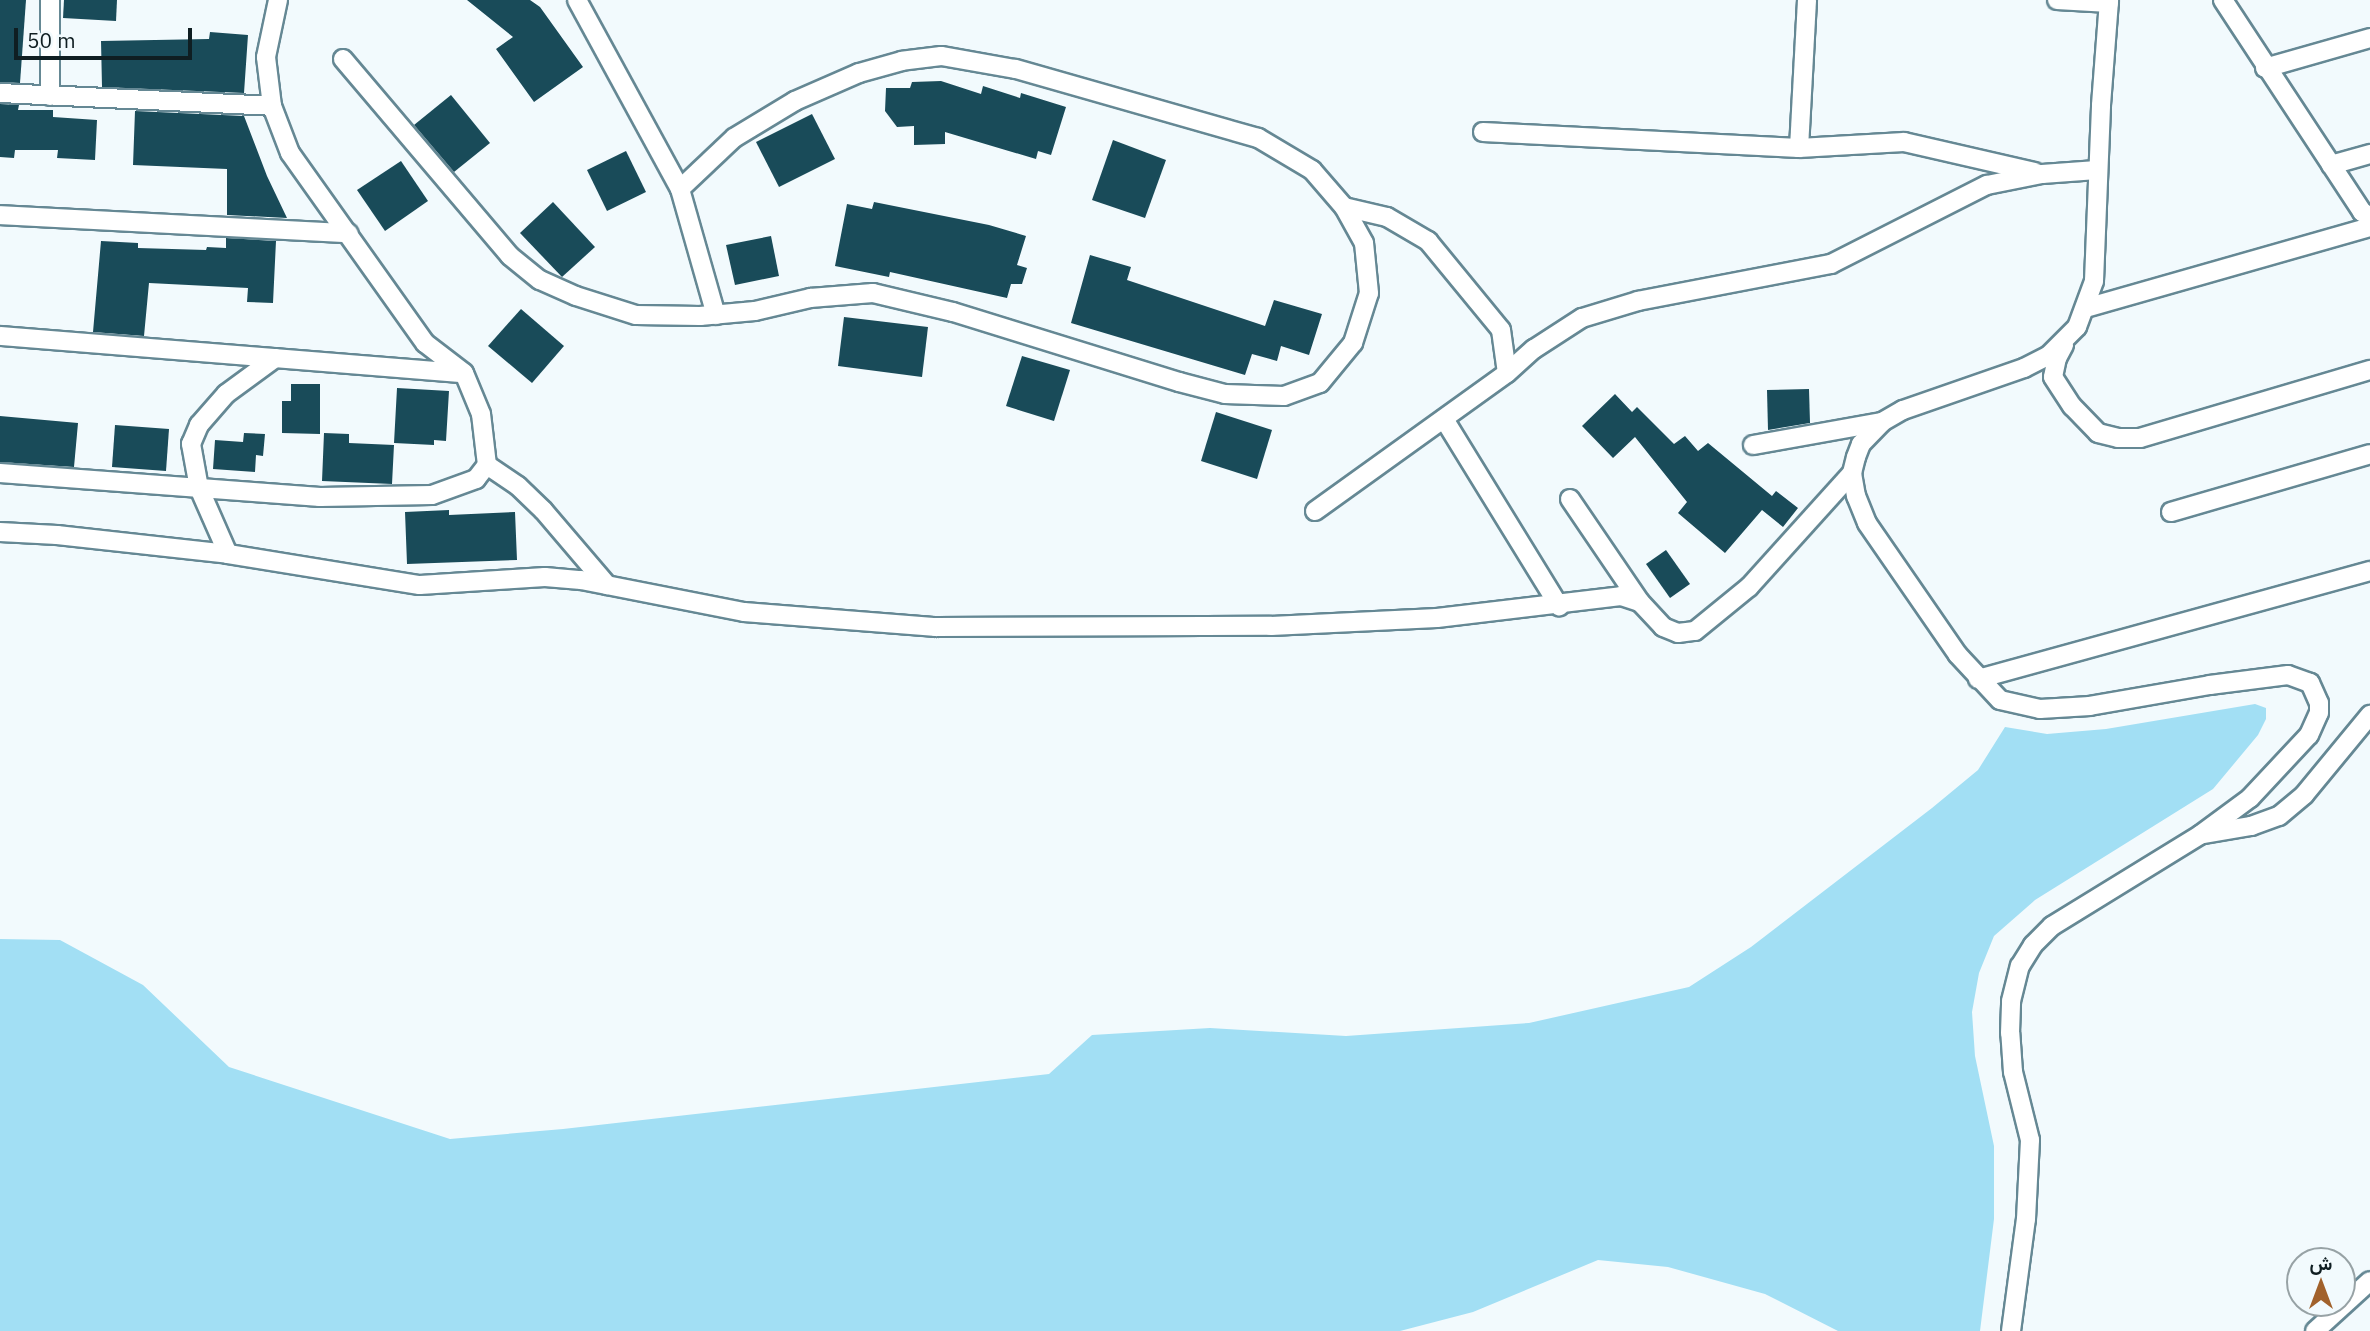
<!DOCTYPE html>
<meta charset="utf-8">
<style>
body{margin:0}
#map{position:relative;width:2370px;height:1331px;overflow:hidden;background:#f2fafd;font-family:"IBM Plex Sans",Vazirmatn,sans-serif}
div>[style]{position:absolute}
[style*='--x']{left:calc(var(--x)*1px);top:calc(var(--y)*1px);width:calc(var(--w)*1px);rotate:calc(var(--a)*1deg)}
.green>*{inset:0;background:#a2dff4}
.building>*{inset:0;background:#194b59}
.roads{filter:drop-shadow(2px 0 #658894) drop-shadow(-2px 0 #658894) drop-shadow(0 2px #658894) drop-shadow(0 -2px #658894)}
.street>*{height:18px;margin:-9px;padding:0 9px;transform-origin:9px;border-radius:9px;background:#fff}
span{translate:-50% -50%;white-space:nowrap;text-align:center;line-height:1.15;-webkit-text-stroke:7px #f2fafd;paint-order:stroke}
.north{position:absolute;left:2286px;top:1247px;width:70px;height:70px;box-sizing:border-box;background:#f2fafd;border:2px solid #97a2a5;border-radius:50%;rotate:0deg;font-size:19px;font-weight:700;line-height:28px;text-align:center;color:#0f1e22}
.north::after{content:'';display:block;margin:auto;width:24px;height:32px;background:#a1612b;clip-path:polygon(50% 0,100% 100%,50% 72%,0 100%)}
.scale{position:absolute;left:14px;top:28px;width:178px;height:32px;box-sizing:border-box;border:4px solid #0f1e22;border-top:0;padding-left:9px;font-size:21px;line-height:24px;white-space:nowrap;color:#0f1e22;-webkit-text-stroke:5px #f2fafd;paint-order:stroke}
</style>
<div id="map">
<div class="green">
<i style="clip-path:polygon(2255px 704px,2266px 708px,2266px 719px,2258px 735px,2213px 789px,2035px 900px,1994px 936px,1979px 973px,1972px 1012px,1975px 1056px,1994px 1146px,1994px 1219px,1980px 1331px,1838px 1331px,1765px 1294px,1668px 1267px,1598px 1260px,1473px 1312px,1400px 1331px,0 1331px,0 939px,60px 940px,143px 985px,229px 1067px,450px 1139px,563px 1129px,1049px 1074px,1092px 1035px,1210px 1028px,1346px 1036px,1529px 1023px,1689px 987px,1751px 947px,1932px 808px,1978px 770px,2005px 727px,2047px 734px,2106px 729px)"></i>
</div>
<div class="building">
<i style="clip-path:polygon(0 0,26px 0,20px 83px,0 82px)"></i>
<i style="clip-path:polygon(64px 0,117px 0,116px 21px,63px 18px)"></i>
<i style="clip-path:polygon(467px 0,530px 0,540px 7px,583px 67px,534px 102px,496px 49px,513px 37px)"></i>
<i style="clip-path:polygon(210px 32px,248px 35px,244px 93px,102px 87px,101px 41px,209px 39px)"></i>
<i style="clip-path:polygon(941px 81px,981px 94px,983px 86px,1020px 98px,1021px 93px,1066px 107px,1051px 155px,1038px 151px,1036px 159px,945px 132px,945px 144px,914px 145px,914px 126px,897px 127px,885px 111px,886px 88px,910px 88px,912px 82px)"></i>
<i style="clip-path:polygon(451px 95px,490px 143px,454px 172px,414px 125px)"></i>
<i style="clip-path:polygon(0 104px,19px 105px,18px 110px,53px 110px,53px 117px,97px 120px,95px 160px,57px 158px,58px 150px,15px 150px,14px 158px,0 157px)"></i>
<i style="clip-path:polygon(135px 111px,244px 116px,267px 176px,287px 218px,227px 215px,227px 169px,133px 165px)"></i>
<i style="clip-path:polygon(812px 114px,835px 159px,779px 187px,756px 142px)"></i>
<i style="clip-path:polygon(1113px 140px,1166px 160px,1145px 218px,1092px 200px)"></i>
<i style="clip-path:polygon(626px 151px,646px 192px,607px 211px,587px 170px)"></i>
<i style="clip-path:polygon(401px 161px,428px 201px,385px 231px,357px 190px)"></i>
<i style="clip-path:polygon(553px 202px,595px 247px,562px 277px,520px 233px)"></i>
<i style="clip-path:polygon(874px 202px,989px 225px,1026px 236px,1017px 265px,1027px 268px,1022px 284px,1011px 284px,1007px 298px,890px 272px,889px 277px,835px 266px,847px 204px,872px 209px)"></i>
<i style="clip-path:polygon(771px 236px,779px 276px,735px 285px,726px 245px)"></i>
<i style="clip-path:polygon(226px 238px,276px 241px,273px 303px,247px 302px,248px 288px,149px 283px,144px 336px,93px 332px,101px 241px,138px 243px,138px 248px,206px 250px,207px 247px,226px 248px)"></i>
<i style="clip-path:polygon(1090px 255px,1131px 267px,1127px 280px,1265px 326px,1274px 300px,1322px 314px,1309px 355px,1281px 346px,1277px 361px,1252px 354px,1245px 375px,1071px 323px)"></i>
<i style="clip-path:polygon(521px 309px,564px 346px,532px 383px,488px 346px)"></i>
<i style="clip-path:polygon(844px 317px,928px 327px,922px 377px,838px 366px)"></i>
<i style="clip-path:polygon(1022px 356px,1070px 370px,1054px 421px,1006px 406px)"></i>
<i style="clip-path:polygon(291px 384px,320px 384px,320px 434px,282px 433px,282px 401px,291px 401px)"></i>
<i style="clip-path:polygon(397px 388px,449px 391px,446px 441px,434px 440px,434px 445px,394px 443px)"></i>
<i style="clip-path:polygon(1809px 389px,1810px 423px,1768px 430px,1767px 390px)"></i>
<i style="clip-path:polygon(1615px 394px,1632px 412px,1637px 407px,1674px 444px,1685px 436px,1698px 451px,1708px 443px,1772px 496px,1776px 491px,1798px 508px,1783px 527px,1762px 510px,1725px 553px,1678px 513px,1687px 502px,1635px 437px,1613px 458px,1582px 426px)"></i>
<i style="clip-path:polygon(1216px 412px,1272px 430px,1257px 479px,1201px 461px)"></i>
<i style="clip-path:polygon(0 416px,78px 423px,74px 467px,0 462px)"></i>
<i style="clip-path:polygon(115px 425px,169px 429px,166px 471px,112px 467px)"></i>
<i style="clip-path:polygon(244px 433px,265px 434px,263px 456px,256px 455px,255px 472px,213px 469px,215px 440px,243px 442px)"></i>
<i style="clip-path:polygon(324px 433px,349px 434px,349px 443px,394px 445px,392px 484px,322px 481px)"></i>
<i style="clip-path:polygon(449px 510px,449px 515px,515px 512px,517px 560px,407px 564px,405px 512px)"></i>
<i style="clip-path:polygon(1666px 550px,1690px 584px,1670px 598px,1646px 564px)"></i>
</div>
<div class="roads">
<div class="street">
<i style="--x:50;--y:0;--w:96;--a:90"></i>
<i style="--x:577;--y:0;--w:215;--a:61.4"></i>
<i style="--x:680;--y:189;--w:131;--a:74.1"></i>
<i style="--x:2057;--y:0;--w:52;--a:3.3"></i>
<i style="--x:2223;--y:0;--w:254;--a:56.7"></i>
<i style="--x:2362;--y:212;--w:9;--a:27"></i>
<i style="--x:343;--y:59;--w:258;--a:49.7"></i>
<i style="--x:510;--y:256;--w:38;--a:39"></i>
<i style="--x:540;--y:280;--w:39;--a:24"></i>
<i style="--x:576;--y:296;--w:63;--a:17.6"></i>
<i style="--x:636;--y:315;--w:64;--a:0.9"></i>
<i style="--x:700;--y:316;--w:55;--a:-5.2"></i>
<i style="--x:755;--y:311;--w:57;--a:-13.3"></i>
<i style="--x:810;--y:298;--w:63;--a:-4.5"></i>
<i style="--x:873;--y:293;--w:82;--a:13.4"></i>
<i style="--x:953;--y:312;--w:237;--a:17.2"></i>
<i style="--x:1179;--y:382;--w:48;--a:14.6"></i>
<i style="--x:1225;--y:394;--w:59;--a:1.9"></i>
<i style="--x:1284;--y:396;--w:38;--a:-20"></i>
<i style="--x:1320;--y:383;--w:52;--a:-50.5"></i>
<i style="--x:1353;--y:343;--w:52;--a:-72.3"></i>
<i style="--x:1369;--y:293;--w:50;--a:-95.7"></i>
<i style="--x:1364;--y:243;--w:41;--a:-119.1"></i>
<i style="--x:1344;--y:207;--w:49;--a:-130.9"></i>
<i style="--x:1312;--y:170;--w:63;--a:-149.3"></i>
<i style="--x:1258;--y:138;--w:253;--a:-164.1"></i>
<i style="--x:1015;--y:69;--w:75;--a:-170"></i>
<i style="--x:941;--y:56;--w:39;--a:173"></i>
<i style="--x:902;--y:61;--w:45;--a:164.4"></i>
<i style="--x:859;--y:73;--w:70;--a:156.4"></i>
<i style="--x:795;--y:101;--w:71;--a:148.8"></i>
<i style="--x:734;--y:138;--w:74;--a:136.6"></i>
<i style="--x:2265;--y:68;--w:109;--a:-15.9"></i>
<i style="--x:0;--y:93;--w:272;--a:2.7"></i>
<i style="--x:1483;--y:132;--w:316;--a:2.9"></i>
<i style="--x:1799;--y:148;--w:105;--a:-3.3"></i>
<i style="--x:1904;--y:142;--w:134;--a:12.9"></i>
<i style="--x:1799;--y:148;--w:148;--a:-86.9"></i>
<i style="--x:2331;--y:165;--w:41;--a:-15.8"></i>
<i style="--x:1344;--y:207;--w:44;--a:13.1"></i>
<i style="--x:1387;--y:217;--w:48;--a:30.3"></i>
<i style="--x:1428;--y:241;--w:115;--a:50.6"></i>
<i style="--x:1501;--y:330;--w:43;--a:82.1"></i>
<i style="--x:0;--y:215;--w:349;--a:3"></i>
<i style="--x:2086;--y:308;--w:295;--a:-15.9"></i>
<i style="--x:0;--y:336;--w:465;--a:4.6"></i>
<i style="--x:2064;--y:345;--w:15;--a:118"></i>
<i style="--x:2057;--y:358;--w:19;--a:102"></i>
<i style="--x:2053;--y:377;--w:35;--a:57"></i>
<i style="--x:2072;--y:406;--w:37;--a:46"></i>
<i style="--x:2098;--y:433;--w:21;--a:14"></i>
<i style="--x:2118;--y:438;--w:22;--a:0"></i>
<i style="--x:2140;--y:438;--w:240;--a:-16.5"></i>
<i style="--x:1444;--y:419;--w:220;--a:58.4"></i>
<i style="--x:1753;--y:445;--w:131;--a:-10.1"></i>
<i style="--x:487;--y:465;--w:37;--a:34"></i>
<i style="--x:518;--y:486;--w:35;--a:44"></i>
<i style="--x:543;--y:510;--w:99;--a:49.5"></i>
<i style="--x:0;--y:473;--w:321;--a:4.3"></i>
<i style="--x:320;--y:497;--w:112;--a:-1"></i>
<i style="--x:432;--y:495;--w:47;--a:-20"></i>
<i style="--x:476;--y:479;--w:18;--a:-52"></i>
<i style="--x:487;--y:465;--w:51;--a:-96.7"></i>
<i style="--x:481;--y:414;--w:44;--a:-112.5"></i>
<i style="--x:464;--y:373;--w:49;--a:-142.4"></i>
<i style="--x:425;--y:343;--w:233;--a:-125.4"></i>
<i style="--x:290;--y:153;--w:50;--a:-111"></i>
<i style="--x:272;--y:106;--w:49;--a:-97"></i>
<i style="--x:266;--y:57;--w:58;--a:-78.1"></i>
<i style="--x:1570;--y:499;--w:125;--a:55.8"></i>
<i style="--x:1315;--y:511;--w:236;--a:-35.7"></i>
<i style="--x:1507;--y:373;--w:36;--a:-42"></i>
<i style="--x:1534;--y:349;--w:57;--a:-32.9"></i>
<i style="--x:1582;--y:318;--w:59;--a:-16.9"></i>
<i style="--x:1638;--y:301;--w:197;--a:-10.9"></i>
<i style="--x:1831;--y:264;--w:175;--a:-26.9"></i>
<i style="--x:1987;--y:185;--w:56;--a:-11.3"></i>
<i style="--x:2042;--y:174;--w:55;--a:-4.2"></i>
<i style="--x:2171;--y:512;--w:207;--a:-16.2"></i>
<i style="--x:0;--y:532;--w:57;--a:3"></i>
<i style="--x:57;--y:535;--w:172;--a:6.3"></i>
<i style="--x:228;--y:554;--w:194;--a:9.2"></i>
<i style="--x:420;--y:585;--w:125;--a:-3.7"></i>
<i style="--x:545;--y:577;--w:36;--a:5"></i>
<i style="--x:581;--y:580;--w:166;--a:11.1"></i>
<i style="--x:744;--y:612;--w:193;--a:4.5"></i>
<i style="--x:936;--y:627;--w:335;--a:-0.2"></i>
<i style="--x:1271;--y:626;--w:166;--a:-2.8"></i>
<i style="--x:1437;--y:618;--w:185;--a:-6.8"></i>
<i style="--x:1621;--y:596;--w:20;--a:18"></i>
<i style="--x:1640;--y:602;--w:34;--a:47"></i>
<i style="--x:1663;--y:627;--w:16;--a:22"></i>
<i style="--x:1678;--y:633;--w:17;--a:-7"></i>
<i style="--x:1695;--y:631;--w:70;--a:-39.2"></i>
<i style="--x:1749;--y:587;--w:154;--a:-47.9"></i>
<i style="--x:228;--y:554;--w:72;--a:-113.7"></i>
<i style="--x:199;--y:488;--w:45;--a:-100.3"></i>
<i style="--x:191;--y:444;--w:21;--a:-67"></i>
<i style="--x:199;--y:425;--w:41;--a:-48.9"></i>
<i style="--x:226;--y:394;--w:61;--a:-36.3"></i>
<i style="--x:1978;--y:679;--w:407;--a:-15.4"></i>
<i style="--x:2203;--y:834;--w:49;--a:-9.5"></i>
<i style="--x:2251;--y:826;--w:30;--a:-20"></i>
<i style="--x:2279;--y:816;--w:33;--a:-40"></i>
<i style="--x:2304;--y:795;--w:104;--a:-50.5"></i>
<i style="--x:2011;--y:1331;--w:113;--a:-82.4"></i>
<i style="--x:2026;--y:1219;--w:79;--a:-87.1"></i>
<i style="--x:2030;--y:1140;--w:70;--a:-104"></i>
<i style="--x:2013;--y:1072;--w:39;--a:-94"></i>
<i style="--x:2010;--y:1033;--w:32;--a:-88"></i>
<i style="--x:2011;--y:1001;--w:36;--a:-76"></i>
<i style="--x:2020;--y:966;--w:25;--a:-58"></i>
<i style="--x:2033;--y:945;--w:27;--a:-45"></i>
<i style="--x:2052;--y:926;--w:174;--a:-31.6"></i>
<i style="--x:2200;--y:835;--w:62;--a:-36.5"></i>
<i style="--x:2250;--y:798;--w:86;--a:-46.9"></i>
<i style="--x:2309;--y:735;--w:24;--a:-66"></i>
<i style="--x:2319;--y:713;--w:10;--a:-90"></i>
<i style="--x:2319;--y:703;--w:22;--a:-114"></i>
<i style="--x:2310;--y:683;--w:23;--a:-160"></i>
<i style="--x:2288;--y:675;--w:79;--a:172.7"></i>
<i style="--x:2210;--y:685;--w:122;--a:170.1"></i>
<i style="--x:2090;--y:706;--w:50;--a:176.6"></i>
<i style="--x:2040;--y:709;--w:41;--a:-167.3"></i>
<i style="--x:2000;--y:700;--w:62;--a:-133"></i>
<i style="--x:1958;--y:655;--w:160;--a:-124.6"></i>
<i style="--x:1867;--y:523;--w:29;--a:-112"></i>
<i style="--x:1856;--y:496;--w:23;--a:-100"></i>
<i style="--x:1852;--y:473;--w:16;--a:-76"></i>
<i style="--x:1856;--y:457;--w:14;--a:-69"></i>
<i style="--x:1861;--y:444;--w:30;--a:-46"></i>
<i style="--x:1882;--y:422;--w:24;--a:-30"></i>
<i style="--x:1903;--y:410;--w:128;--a:-19.1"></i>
<i style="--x:2024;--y:368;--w:27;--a:-27"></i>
<i style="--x:2048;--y:356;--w:41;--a:-45"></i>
<i style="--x:2077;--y:327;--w:49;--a:-69.7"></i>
<i style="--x:2094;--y:281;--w:176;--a:-87.7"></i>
<i style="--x:2101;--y:105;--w:105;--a:-85.6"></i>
<i style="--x:2315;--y:1331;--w:74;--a:-42.3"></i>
</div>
</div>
<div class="north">ش</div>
<div class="scale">50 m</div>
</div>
